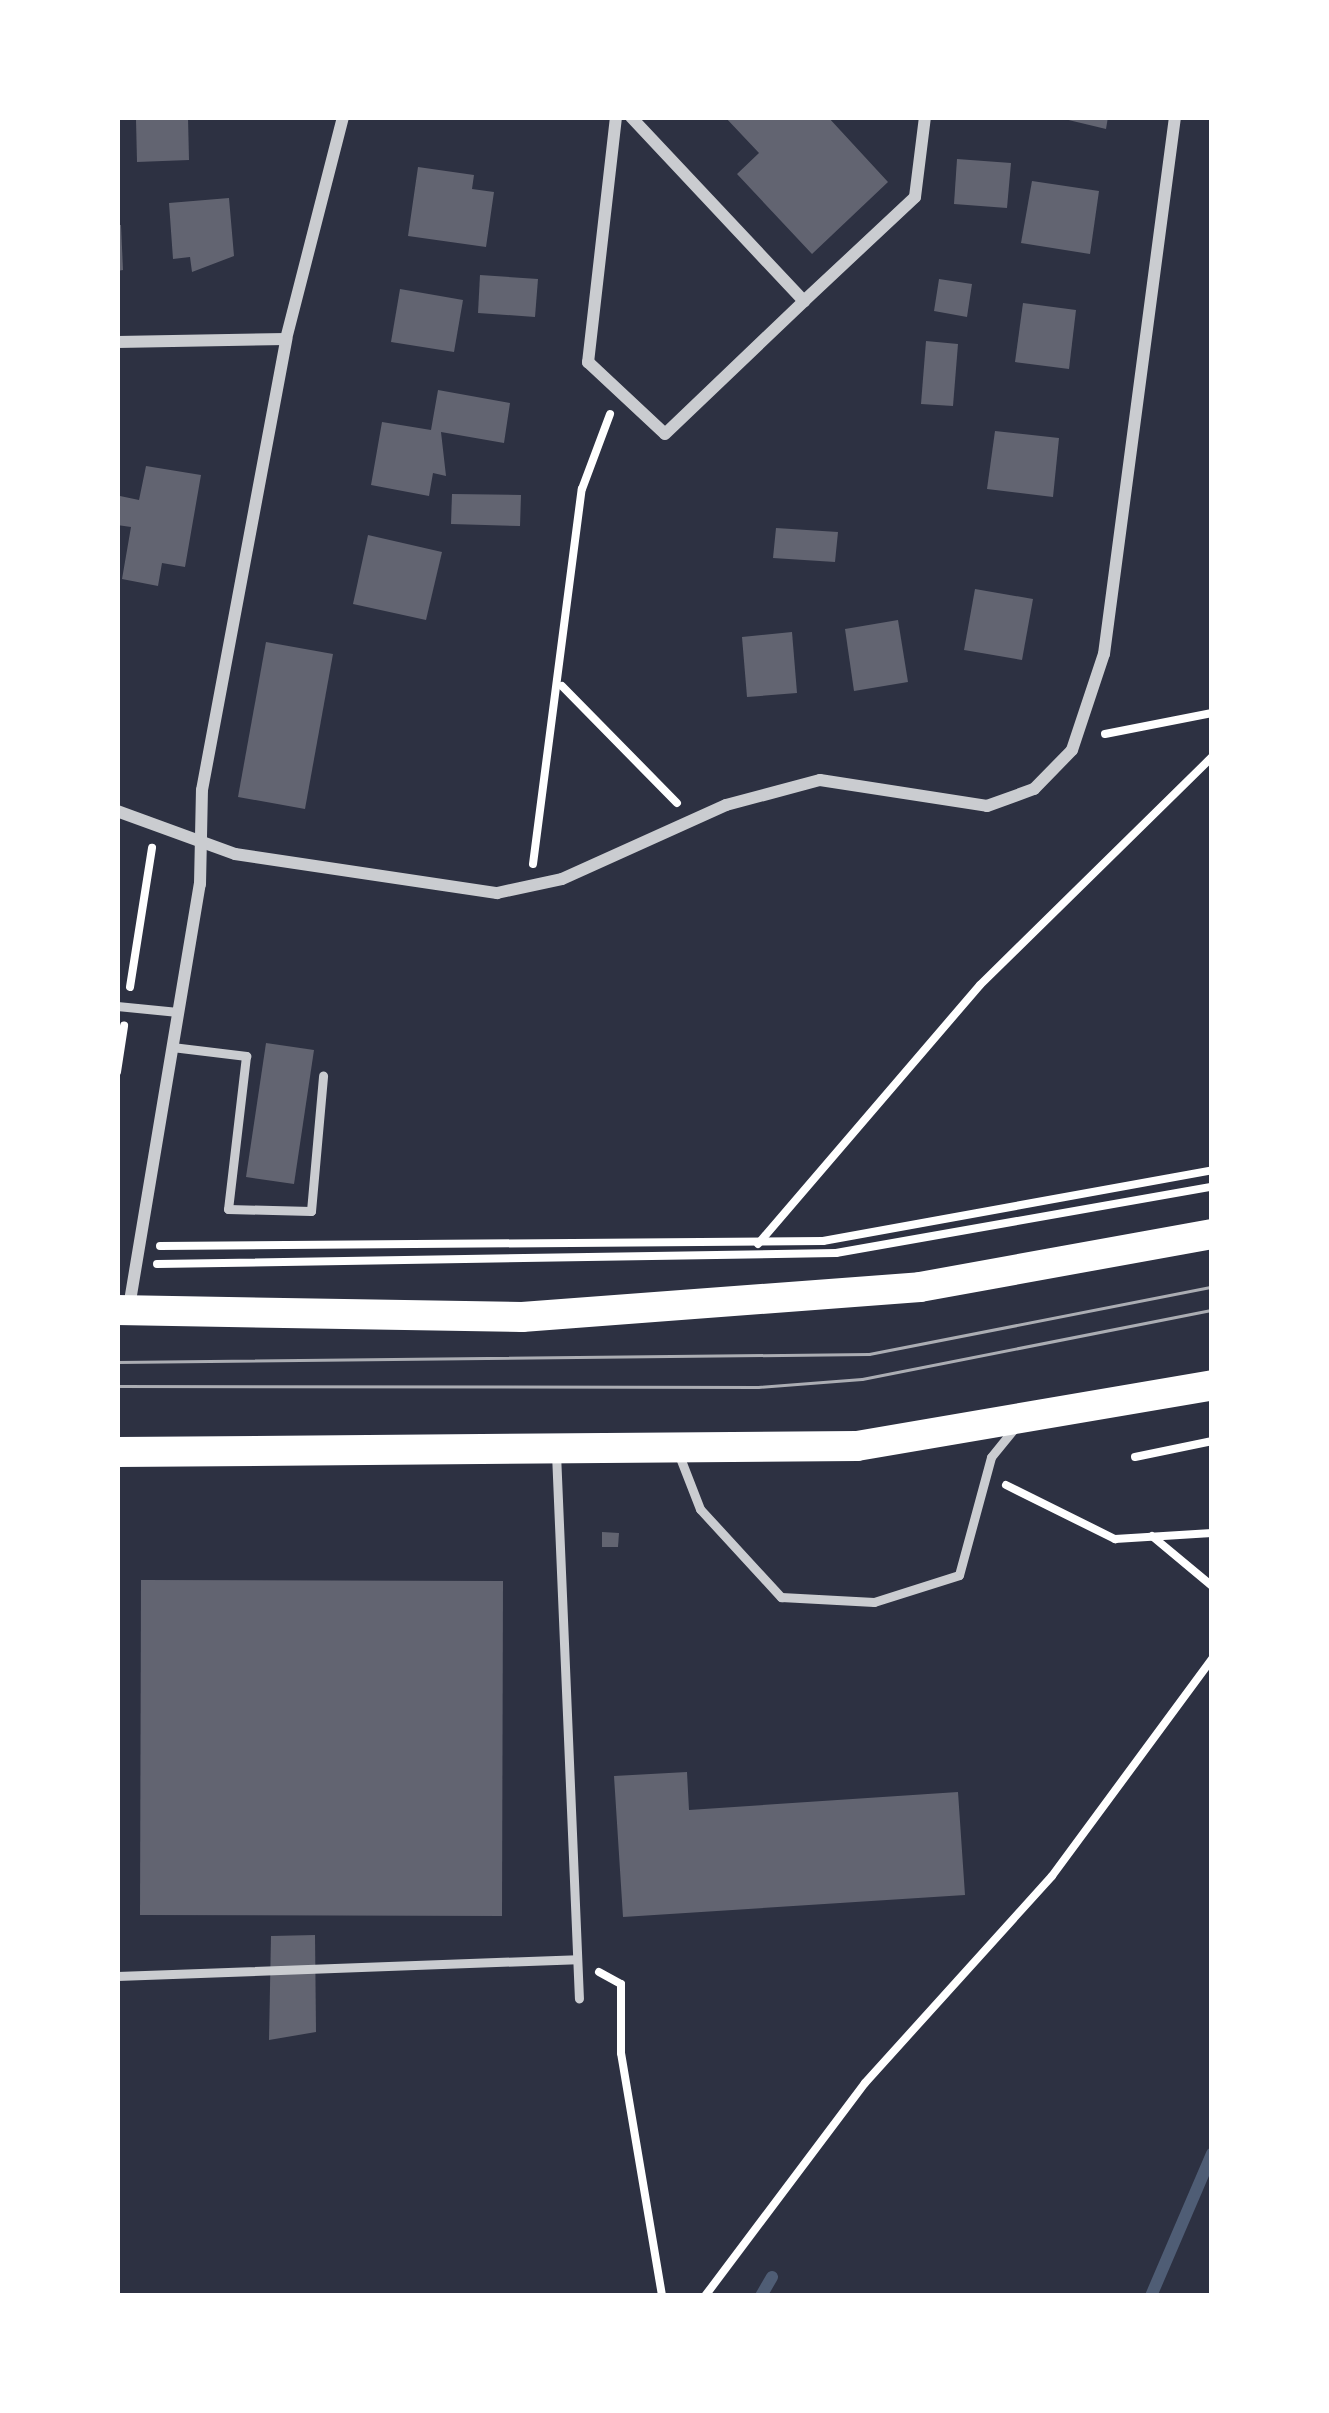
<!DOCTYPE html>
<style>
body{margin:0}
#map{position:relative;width:1329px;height:2413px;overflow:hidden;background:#2d3142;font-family:Jost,sans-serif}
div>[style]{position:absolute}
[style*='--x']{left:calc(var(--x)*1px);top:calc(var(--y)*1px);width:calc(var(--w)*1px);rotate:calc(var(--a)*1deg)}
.stream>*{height:12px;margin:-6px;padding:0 6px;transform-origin:6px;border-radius:6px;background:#4f5d75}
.building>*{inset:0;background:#626471}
.path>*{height:8px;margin:-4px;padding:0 4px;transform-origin:4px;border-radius:4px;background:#fff}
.service>*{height:9px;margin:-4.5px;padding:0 4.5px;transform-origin:4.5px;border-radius:4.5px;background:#caccd0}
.minor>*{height:12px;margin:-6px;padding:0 6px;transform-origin:6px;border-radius:6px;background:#caccd0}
.trunk>*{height:30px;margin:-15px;padding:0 15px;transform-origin:15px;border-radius:15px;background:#fff}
.tram>*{height:3px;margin:-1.5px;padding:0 1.5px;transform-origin:1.5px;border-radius:1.5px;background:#abadb3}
span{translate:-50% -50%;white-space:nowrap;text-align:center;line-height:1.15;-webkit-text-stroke:10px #fff;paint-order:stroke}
.frame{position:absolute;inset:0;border:120px solid #fff;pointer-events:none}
</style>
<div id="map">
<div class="stream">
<i style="--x:761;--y:2296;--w:22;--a:-60"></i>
<i style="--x:1151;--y:2296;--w:155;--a:-66.8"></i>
</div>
<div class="building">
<i style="clip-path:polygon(725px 117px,828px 117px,888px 182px,812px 254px,737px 174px,759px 153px)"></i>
<i style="clip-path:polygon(1056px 117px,1108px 117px,1106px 129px)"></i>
<i style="clip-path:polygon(188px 118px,189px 160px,137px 162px,136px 119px)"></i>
<i style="clip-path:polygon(957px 159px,1011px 163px,1007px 208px,954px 204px)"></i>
<i style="clip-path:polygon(418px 167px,474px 175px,472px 189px,494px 192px,486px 247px,408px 236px)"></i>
<i style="clip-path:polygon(1032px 181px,1099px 191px,1090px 254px,1021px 243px)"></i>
<i style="clip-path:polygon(229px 198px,234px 256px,192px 272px,190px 257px,173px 259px,169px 203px)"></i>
<i style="clip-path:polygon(117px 225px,121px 225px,123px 270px,117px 271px)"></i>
<i style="clip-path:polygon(480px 275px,538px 279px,535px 317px,478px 313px)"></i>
<i style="clip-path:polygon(939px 279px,972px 284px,967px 317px,934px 311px)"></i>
<i style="clip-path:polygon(400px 289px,463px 300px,454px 352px,391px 342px)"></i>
<i style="clip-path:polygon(1023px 303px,1076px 310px,1069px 369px,1015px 362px)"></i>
<i style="clip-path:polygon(926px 341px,958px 344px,953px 406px,921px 404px)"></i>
<i style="clip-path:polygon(438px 390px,510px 403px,504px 443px,441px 432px,446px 476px,433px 473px,429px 496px,371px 485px,382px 422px,431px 430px)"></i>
<i style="clip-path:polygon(995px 431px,1059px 438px,1053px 497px,987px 489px)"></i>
<i style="clip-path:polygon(146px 466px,201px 475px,185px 567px,162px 563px,158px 586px,122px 579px,131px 527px,117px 525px,120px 496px,139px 500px)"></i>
<i style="clip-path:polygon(452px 494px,521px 495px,520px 526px,451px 524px)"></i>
<i style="clip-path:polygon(776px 528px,838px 532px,835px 562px,773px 558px)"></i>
<i style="clip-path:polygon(368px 535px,442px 552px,426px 620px,353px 604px)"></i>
<i style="clip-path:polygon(975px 589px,1033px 599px,1022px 660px,964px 650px)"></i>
<i style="clip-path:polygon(898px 620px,908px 682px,854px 691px,845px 629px)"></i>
<i style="clip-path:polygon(792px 632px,797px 693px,747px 697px,742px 637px)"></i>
<i style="clip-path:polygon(266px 642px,333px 654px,305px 809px,238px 797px)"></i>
<i style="clip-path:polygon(266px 1043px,314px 1050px,294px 1184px,246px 1177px)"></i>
<i style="clip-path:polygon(602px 1532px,619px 1533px,618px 1547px,602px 1547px)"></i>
<i style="clip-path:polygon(141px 1580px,503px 1581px,502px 1916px,140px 1915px)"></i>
<i style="clip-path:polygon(687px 1772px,689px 1810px,958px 1792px,965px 1895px,623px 1917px,614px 1776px)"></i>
<i style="clip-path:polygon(315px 1935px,316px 2032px,269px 2040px,271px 1936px)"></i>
</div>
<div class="path">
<i style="--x:562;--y:686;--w:164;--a:45.5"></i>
<i style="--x:1105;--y:734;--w:109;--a:-11.1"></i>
<i style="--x:533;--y:864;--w:378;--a:-82.6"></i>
<i style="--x:582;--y:489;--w:80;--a:-69.5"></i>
<i style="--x:130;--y:987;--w:141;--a:-81"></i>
<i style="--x:117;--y:1072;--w:47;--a:-81.3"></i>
<i style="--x:758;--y:1244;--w:341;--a:-49.4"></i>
<i style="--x:980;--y:985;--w:325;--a:-44.5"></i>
<i style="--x:160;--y:1246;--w:663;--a:-0.43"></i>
<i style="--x:823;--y:1241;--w:395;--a:-10.3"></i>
<i style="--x:157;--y:1264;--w:679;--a:-0.93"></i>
<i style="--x:836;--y:1253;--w:382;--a:-10"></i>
<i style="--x:1135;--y:1457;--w:79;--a:-11.7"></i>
<i style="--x:1006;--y:1485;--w:122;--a:26.4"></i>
<i style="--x:1115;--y:1539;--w:97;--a:-3.5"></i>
<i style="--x:1152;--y:1536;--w:78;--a:39.8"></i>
<i style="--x:599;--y:1972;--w:25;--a:29"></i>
<i style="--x:621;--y:1984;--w:69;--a:90"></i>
<i style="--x:621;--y:2053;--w:246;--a:80.4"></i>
<i style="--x:705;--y:2296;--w:266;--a:-53.1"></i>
<i style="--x:865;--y:2083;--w:279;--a:-47.9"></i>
<i style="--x:1052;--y:1876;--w:270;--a:-53.6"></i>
</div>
<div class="service">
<i style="--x:117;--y:1006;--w:61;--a:5.6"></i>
<i style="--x:172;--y:1047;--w:75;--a:6.9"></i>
<i style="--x:246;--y:1056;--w:154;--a:96.7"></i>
<i style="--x:228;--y:1209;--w:83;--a:1.4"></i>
<i style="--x:311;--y:1211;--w:136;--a:-84.9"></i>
<i style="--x:556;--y:1453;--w:546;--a:87.59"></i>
<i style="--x:679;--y:1455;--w:58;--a:68.7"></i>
<i style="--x:700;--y:1509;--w:120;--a:47.4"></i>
<i style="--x:781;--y:1597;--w:93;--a:3.1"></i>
<i style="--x:874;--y:1602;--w:89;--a:-17.6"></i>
<i style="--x:959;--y:1575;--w:122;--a:-74.8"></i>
<i style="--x:991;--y:1457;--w:35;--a:-51"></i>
<i style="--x:117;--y:1976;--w:460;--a:-2.1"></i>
</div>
<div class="minor">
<i style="--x:616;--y:117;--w:247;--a:96.5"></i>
<i style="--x:588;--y:362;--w:105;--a:43.1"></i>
<i style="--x:665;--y:434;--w:192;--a:-43.7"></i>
<i style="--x:631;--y:117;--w:253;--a:46.8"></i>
<i style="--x:804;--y:301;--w:152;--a:-43.1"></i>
<i style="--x:915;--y:197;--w:81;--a:-82.9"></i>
<i style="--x:117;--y:342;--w:169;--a:-1"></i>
<i style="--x:117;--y:811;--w:126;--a:20"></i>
<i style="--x:235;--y:854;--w:265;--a:8.5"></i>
<i style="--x:497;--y:893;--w:66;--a:-12.2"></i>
<i style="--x:562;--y:879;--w:180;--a:-24.3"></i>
<i style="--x:726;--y:805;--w:97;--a:-14.9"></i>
<i style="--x:820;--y:780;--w:169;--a:8.8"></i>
<i style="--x:987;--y:806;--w:50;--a:-19.9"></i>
<i style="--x:1034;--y:789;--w:54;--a:-45.7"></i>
<i style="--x:1072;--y:750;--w:101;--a:-71.6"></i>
<i style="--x:1104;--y:654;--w:542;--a:-82.47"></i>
<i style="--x:129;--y:1307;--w:429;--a:-80.5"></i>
<i style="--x:200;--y:884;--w:94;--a:-88.8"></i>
<i style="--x:202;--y:790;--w:459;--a:-79.4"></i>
<i style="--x:286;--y:339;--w:229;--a:-75.6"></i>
</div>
<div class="trunk">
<i style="--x:117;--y:1310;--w:405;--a:1"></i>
<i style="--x:522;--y:1317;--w:399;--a:-4.3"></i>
<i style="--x:920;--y:1287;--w:297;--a:-10.3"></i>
<i style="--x:117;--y:1452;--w:740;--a:-0.46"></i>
<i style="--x:857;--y:1446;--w:360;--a:-9.7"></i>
</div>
<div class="tram">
<i style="--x:117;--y:1362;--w:752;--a:-0.61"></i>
<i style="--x:869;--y:1354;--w:349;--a:-11.1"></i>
<i style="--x:117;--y:1386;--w:641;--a:0.09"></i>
<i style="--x:758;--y:1387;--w:104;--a:-4.4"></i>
<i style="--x:862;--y:1379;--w:357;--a:-11.2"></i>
</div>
<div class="frame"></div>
</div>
